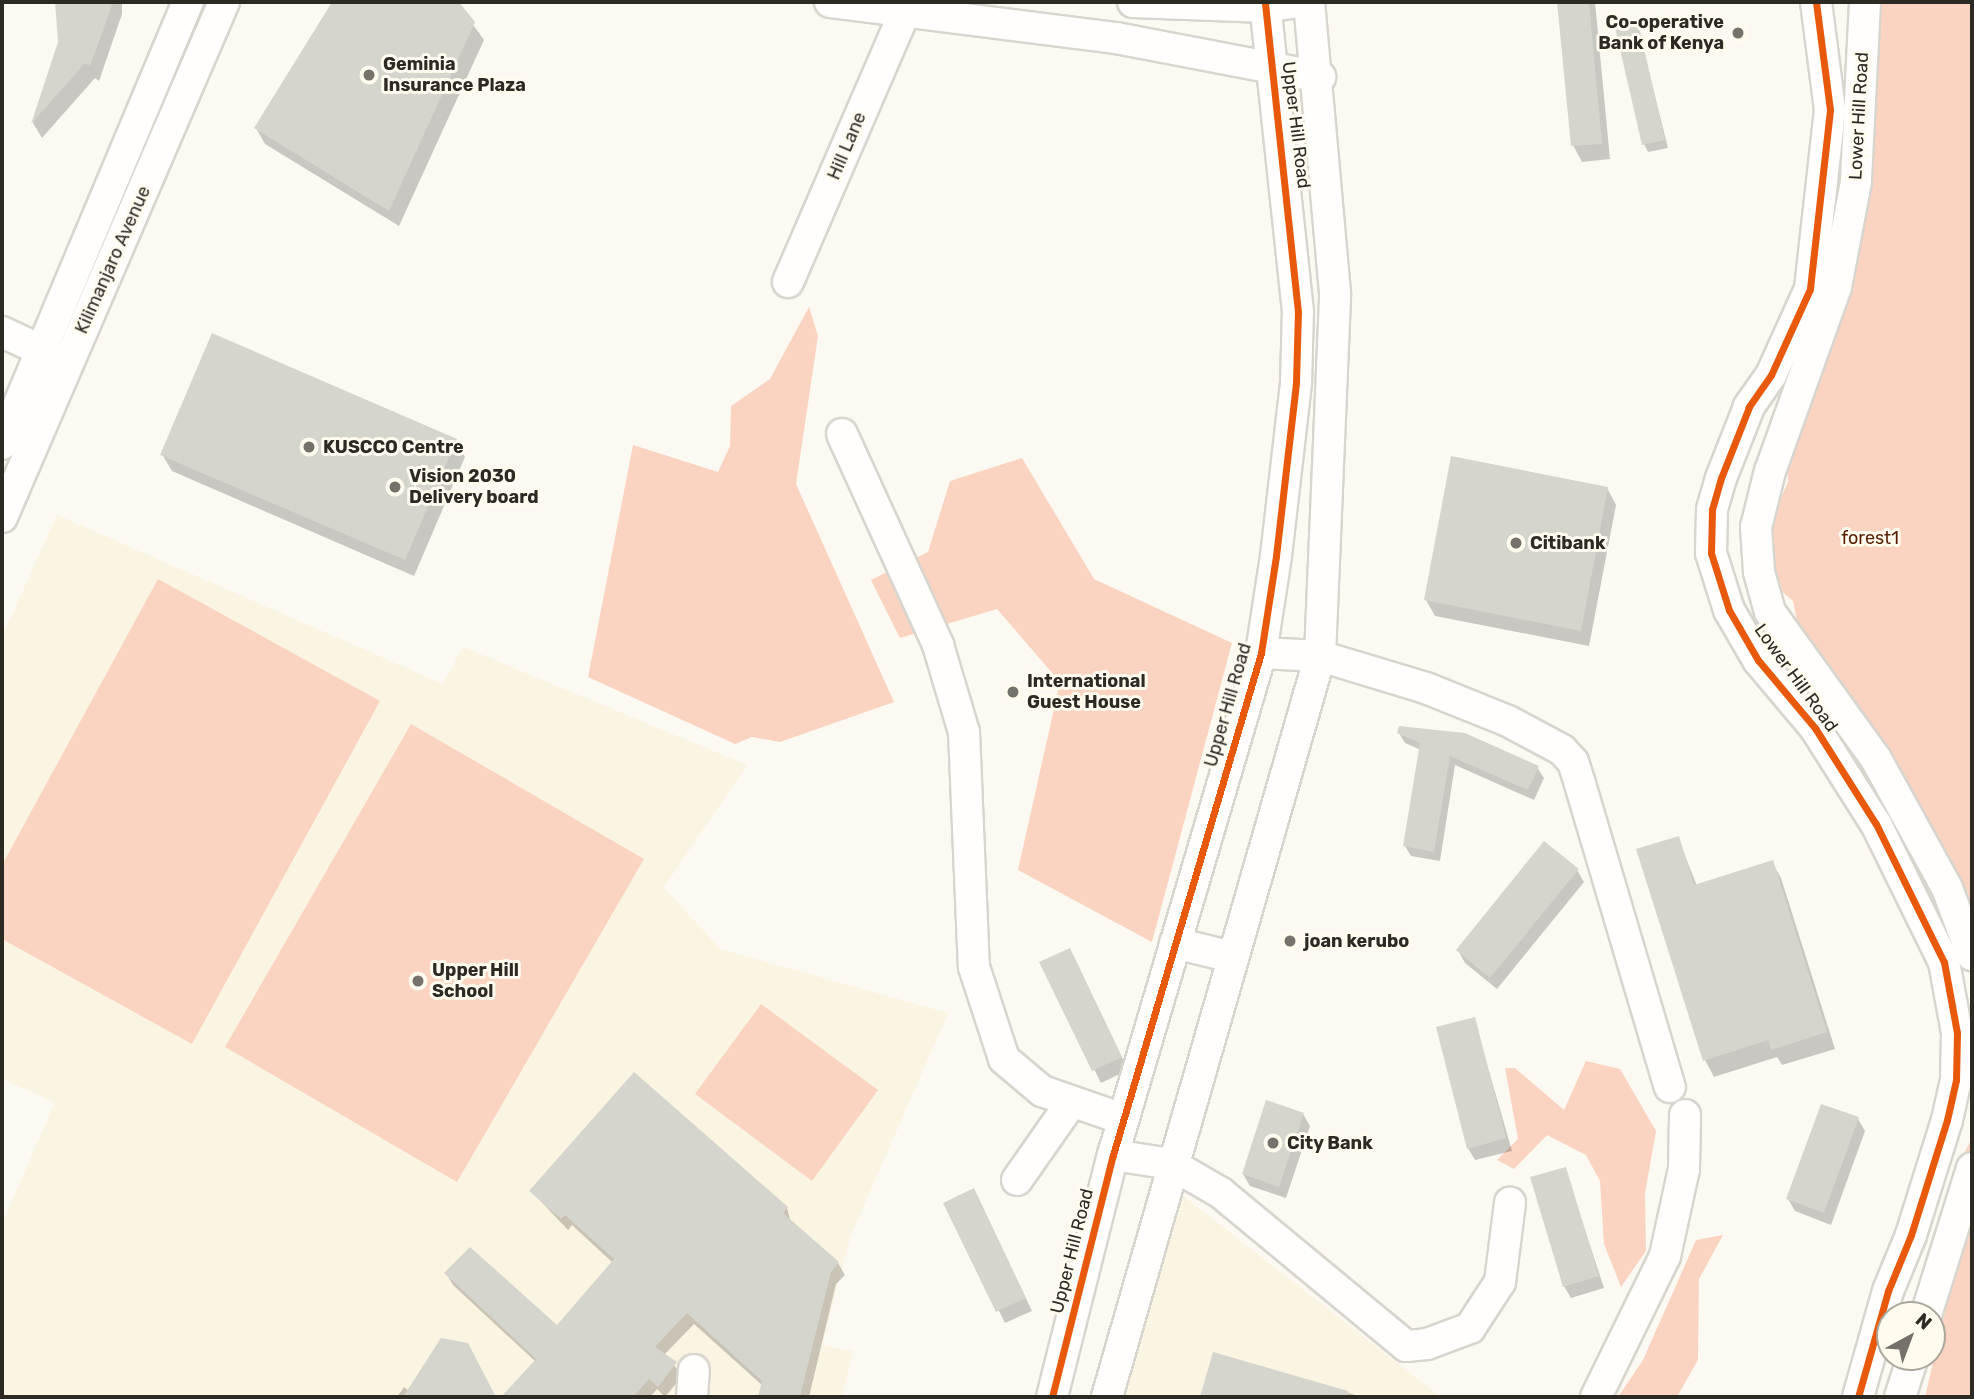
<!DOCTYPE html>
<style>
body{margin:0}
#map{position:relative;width:1974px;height:1399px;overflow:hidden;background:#fcf9f2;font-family:Rubik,sans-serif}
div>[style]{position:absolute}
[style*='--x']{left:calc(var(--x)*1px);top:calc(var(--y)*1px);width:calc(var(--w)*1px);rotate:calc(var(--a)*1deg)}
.built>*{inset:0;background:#faf4e2}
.green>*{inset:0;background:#fad4c1}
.shadow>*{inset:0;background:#0003}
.building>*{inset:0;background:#d5d5ce}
.roads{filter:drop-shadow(2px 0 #d8d5ce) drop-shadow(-2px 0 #d8d5ce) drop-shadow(0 2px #d8d5ce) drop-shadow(0 -2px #d8d5ce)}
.minor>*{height:30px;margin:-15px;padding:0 15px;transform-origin:15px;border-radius:15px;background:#fffefd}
.cycleway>*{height:7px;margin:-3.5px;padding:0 3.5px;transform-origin:3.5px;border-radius:3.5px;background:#e8590c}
.dots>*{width:19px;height:19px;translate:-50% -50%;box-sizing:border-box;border:4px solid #fffbef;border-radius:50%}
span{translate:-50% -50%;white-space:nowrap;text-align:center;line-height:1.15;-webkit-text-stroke:6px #fffbef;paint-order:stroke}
.poi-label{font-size:18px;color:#2d2a23;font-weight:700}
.right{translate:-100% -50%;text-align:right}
.left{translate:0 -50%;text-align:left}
.street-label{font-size:18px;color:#2d2a23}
.park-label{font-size:18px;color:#571d00}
.frame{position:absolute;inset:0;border:4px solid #2d2a23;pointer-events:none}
.north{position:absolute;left:1876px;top:1301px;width:70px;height:70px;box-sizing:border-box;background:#fffbef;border:2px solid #aba79d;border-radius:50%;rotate:41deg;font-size:19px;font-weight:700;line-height:28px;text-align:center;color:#2d2a23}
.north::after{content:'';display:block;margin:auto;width:24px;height:32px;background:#75726b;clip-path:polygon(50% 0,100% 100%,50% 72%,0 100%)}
</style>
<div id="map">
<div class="built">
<i style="clip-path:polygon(57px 515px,443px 684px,463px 647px,747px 765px,664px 887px,720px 949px,948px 1013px,851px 1235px,822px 1345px,853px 1351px,842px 1397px,2px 1397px,2px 1224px,55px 1102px,2px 1079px,2px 637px)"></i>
<i style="clip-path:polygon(1173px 1188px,1438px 1395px,1439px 1397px,1119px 1397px)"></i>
</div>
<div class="green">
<i style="clip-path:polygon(1865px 2px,1972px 2px,1972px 961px,1801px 641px,1793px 601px,1773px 584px,1761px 543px,1788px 482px,1788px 440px,1844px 266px)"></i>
<i style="clip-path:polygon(809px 307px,818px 336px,796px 484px,894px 702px,780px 742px,752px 737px,735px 744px,588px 677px,633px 445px,718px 472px,730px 446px,731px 406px,770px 379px)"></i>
<i style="clip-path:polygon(1022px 458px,1094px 579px,1232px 643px,1152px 942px,1018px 870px,1060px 682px,997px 609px,900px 638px,871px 580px,928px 552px,950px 481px)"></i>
<i style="clip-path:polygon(158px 579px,380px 701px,192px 1044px,2px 939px,2px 865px)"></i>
<i style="clip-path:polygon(411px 724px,644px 859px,457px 1182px,225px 1047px)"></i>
<i style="clip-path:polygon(761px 1004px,878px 1090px,812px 1181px,695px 1094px)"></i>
<i style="clip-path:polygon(1586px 1061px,1620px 1069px,1656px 1131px,1645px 1193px,1646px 1251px,1621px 1287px,1604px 1244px,1600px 1181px,1586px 1155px,1547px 1135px,1514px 1169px,1497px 1160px,1518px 1139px,1505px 1068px,1515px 1068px,1564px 1110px)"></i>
<i style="clip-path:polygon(1972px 1138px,1972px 1397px,1925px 1397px,1956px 1264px,1953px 1175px)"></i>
<i style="clip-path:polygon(1723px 1235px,1699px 1279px,1698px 1360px,1677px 1397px,1618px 1397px,1643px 1360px,1696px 1240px)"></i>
</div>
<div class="shadow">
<i style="clip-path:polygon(56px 2px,122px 2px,122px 14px,99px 81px,95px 78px,42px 138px,33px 123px,60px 43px)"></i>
<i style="clip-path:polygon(334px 2px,457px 2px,484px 40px,399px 226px,265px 144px,256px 128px)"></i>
<i style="clip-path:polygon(1559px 2px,1595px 2px,1610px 159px,1582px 162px,1573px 145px)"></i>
<i style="clip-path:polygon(1636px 20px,1668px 148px,1648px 152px,1644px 144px)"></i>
<i style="clip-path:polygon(455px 440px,465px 457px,414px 576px,172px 471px,162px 454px)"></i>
<i style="clip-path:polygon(1607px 488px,1616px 505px,1589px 646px,1435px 616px,1426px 600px)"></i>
<i style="clip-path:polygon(1399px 733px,1537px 767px,1544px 778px,1534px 800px,1455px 765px,1440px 861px,1411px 856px,1405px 846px,1421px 750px,1405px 743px)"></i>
<i style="clip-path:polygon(1678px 838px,1697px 886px,1772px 862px,1781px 878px,1835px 1049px,1782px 1065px,1777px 1057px,1714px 1077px,1705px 1060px)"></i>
<i style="clip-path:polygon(1577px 870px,1584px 882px,1497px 989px,1465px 963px,1458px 950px)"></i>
<i style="clip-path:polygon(1076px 962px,1128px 1070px,1101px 1083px,1041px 963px)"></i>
<i style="clip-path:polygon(1474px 1019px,1512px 1151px,1475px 1160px,1468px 1148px)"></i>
<i style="clip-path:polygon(634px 1074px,787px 1208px,791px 1223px,838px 1263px,845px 1275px,836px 1284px,809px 1397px,760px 1397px,763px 1386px,694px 1324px,664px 1355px,683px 1375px,665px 1397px,657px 1389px,650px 1397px,503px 1397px,536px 1362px,453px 1285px,446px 1273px,557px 1328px,613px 1263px,572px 1225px,568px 1230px,531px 1191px)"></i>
<i style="clip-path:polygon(1303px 1114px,1310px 1126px,1286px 1198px,1250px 1186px,1243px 1174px)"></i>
<i style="clip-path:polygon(1858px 1119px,1865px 1131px,1831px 1225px,1795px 1211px,1788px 1199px)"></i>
<i style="clip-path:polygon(1565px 1169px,1604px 1288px,1571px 1298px,1564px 1286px)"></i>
<i style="clip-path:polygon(980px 1203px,1032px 1311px,1005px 1323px,946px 1204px)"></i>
<i style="clip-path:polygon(1214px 1354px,1362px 1397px,1202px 1397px)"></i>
<i style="clip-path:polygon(474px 1357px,495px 1397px,397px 1397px,404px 1387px,409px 1391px)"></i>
</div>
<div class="building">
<i style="clip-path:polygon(55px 2px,113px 2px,90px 66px,85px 63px,31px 124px,58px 42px)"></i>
<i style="clip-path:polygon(332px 2px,459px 2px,475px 22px,389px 211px,254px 128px)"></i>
<i style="clip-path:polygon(1557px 2px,1589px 2px,1602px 144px,1571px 146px)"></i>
<i style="clip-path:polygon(1637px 18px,1665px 140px,1642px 145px,1614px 23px)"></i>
<i style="clip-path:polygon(212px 333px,457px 439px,405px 560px,160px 455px)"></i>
<i style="clip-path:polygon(1451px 456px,1608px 487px,1581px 631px,1424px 600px)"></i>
<i style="clip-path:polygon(1399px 726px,1465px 733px,1539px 766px,1528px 790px,1450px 756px,1434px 852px,1403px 846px,1420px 743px,1397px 733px)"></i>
<i style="clip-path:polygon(1679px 836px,1694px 885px,1773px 860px,1827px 1032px,1771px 1050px,1768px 1040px,1703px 1061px,1636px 849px)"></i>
<i style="clip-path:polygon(1544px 841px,1579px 869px,1490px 978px,1456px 950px)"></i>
<i style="clip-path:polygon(1070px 948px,1122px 1057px,1092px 1071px,1039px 962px)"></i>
<i style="clip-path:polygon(1475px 1017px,1506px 1138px,1467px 1149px,1436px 1027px)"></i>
<i style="clip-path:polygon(634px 1072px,788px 1207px,783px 1213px,839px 1262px,831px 1272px,800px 1397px,758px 1397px,762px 1381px,687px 1313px,655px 1347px,677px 1362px,658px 1387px,649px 1379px,633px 1397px,501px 1397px,536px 1359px,444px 1273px,470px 1247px,557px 1325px,614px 1259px,565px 1215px,561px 1219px,529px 1191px)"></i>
<i style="clip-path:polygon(1266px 1100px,1304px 1113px,1279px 1187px,1242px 1174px)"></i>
<i style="clip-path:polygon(1821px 1104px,1859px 1117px,1824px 1213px,1786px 1199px)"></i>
<i style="clip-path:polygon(1566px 1167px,1599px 1276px,1563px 1287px,1530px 1177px)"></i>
<i style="clip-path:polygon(974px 1188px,1026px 1298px,996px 1312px,943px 1203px)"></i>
<i style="clip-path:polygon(441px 1338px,468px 1343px,496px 1397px,403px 1397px)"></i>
<i style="clip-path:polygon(1213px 1352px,1348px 1391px,1348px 1397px,1200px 1397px)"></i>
</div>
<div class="roads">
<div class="minor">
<i style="--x:830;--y:2;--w:288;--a:7.2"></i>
<i style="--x:1116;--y:38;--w:208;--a:10.8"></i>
<i style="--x:1133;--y:2;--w:133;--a:2.2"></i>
<i style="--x:1266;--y:7;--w:32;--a:-9"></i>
<i style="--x:1816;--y:2;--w:109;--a:82.6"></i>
<i style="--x:1830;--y:110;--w:180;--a:96.4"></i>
<i style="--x:1810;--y:289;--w:94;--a:114.4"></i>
<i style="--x:1771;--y:375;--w:39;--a:125"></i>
<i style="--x:1749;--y:407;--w:76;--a:111.5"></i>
<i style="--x:1721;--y:478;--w:33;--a:106"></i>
<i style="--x:1712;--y:510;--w:43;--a:91.3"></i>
<i style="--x:1711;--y:553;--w:60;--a:72.5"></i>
<i style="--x:1729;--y:610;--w:58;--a:59.9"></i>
<i style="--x:1758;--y:660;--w:89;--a:50"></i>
<i style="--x:1815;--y:728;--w:114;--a:57.6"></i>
<i style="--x:1876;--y:824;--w:154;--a:63.8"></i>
<i style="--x:1944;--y:962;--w:72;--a:79.6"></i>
<i style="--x:1957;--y:1033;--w:47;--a:91.2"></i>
<i style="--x:1956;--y:1080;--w:41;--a:102.7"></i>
<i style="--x:1947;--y:1120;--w:121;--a:107.4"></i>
<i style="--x:1911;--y:1235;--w:61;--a:112.3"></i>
<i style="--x:1888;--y:1291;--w:110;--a:105.8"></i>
<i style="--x:1865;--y:2;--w:180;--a:92.9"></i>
<i style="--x:1856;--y:182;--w:107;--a:100.8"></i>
<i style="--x:1836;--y:287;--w:195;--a:109.7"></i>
<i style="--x:1770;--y:471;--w:58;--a:104"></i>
<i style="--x:1756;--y:527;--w:45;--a:86.2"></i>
<i style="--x:1759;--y:572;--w:41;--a:74.6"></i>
<i style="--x:1770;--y:612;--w:181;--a:54.2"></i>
<i style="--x:1876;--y:759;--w:147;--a:61.2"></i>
<i style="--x:1947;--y:888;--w:72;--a:69.5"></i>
<i style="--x:788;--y:282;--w:297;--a:-66.6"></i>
<i style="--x:2;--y:332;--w:62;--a:24.9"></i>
<i style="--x:842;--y:434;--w:232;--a:65.5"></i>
<i style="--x:938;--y:645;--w:91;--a:73.4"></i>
<i style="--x:964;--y:732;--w:235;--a:87.6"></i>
<i style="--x:974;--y:967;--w:97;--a:71.9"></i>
<i style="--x:1004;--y:1059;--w:50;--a:40.1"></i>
<i style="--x:1042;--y:1091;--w:86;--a:19.1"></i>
<i style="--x:2;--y:444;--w:480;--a:-67.2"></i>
<i style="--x:2;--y:517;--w:561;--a:-66.68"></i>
<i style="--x:1261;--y:653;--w:59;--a:2.9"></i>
<i style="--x:1320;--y:656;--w:111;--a:16.8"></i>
<i style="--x:1426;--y:688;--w:88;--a:21.9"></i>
<i style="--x:1508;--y:721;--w:61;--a:28.2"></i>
<i style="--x:1562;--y:750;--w:16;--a:47"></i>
<i style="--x:1573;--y:762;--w:23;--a:72"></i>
<i style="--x:1580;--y:784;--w:316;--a:73.5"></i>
<i style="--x:1175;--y:943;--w:59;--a:13.8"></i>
<i style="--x:1113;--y:1155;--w:59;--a:8.8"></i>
<i style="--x:1171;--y:1164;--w:58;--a:30.1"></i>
<i style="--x:1221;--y:1193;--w:240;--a:39.6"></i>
<i style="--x:1406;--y:1346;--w:21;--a:-5"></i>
<i style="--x:1427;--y:1344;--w:46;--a:-20.4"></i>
<i style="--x:1470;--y:1328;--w:55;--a:-56.9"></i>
<i style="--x:1500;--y:1282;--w:80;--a:-82.8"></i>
<i style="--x:1017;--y:1180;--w:94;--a:-55"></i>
<i style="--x:1926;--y:1315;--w:154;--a:-72.6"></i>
<i style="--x:692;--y:1397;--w:27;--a:-86"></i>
<i style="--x:1052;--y:1397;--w:250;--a:-75.9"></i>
<i style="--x:1113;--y:1155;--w:523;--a:-73.57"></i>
<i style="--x:1261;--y:653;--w:98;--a:-81.2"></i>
<i style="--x:1276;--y:556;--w:175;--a:-83.4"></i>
<i style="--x:1296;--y:382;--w:70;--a:-88.4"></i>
<i style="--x:1298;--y:312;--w:312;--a:-96.1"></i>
<i style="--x:1107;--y:1397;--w:771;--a:-73.96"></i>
<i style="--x:1320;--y:656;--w:363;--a:-87.6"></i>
<i style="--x:1335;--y:293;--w:292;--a:-95.1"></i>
<i style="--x:1596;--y:1397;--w:157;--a:-63.9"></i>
<i style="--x:1665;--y:1256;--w:89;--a:-77.7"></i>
<i style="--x:1684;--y:1169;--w:54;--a:-88.9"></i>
<i style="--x:1900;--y:1397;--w:42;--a:-72"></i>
</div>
</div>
<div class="cycleway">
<i style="--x:1816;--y:2;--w:109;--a:82.6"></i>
<i style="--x:1830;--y:110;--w:180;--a:96.4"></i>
<i style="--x:1810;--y:289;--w:94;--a:114.4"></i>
<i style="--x:1771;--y:375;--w:39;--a:125"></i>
<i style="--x:1749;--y:407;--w:76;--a:111.5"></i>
<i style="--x:1721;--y:478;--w:33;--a:106"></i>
<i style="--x:1712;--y:510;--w:43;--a:91.3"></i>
<i style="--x:1711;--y:553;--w:60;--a:72.5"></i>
<i style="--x:1729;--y:610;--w:58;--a:59.9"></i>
<i style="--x:1758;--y:660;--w:89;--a:50"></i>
<i style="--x:1815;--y:728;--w:114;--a:57.6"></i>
<i style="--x:1876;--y:824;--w:154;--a:63.8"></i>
<i style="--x:1944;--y:962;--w:72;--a:79.6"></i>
<i style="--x:1957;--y:1033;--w:47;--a:91.2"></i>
<i style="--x:1956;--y:1080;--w:41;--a:102.7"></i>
<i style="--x:1947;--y:1120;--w:121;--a:107.4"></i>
<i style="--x:1911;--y:1235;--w:61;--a:112.3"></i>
<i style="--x:1888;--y:1291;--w:110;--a:105.8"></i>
<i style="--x:1052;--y:1397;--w:250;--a:-75.9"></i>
<i style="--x:1113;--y:1155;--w:523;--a:-73.57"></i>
<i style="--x:1261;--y:653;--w:98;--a:-81.2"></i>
<i style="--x:1276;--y:556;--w:175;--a:-83.4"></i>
<i style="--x:1296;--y:382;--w:70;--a:-88.4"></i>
<i style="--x:1298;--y:312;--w:312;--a:-96.1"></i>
</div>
<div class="dots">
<i style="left:1738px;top:33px;background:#75726b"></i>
<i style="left:369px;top:75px;background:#75726b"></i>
<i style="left:309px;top:447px;background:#75726b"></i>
<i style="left:395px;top:487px;background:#75726b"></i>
<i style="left:1516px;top:543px;background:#75726b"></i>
<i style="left:1013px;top:692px;background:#75726b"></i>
<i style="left:1290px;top:941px;background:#75726b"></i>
<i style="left:418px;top:981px;background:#75726b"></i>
<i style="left:1273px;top:1143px;background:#75726b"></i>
</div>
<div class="poi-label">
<span class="right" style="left:1724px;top:33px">Co-operative<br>Bank of Kenya</span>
<span class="left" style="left:383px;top:75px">Geminia<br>Insurance Plaza</span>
<span class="left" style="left:323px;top:447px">KUSCCO Centre</span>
<span class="left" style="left:409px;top:487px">Vision 2030<br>Delivery board</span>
<span class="left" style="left:1530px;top:543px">Citibank</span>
<span class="left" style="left:1027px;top:692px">International<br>Guest House</span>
<span class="left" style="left:1304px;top:941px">joan kerubo</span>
<span class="left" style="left:432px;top:981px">Upper Hill<br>School</span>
<span class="left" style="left:1287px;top:1143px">City Bank</span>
</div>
<div class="street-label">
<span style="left:1859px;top:116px;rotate:-87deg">Lower Hill Road</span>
<span style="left:1296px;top:125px;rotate:83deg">Upper Hill Road</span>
<span style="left:847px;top:146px;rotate:-67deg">Hill Lane</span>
<span style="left:113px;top:260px;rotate:-66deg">Kilimanjaro Avenue</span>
<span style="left:1796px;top:678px;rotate:54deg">Lower Hill Road</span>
<span style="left:1228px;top:705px;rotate:-74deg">Upper Hill Road</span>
<span style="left:1072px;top:1251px;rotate:-76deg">Upper Hill Road</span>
</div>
<div class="park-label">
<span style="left:1870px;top:538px">forest1</span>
</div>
<div class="frame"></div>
<div class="north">N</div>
</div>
